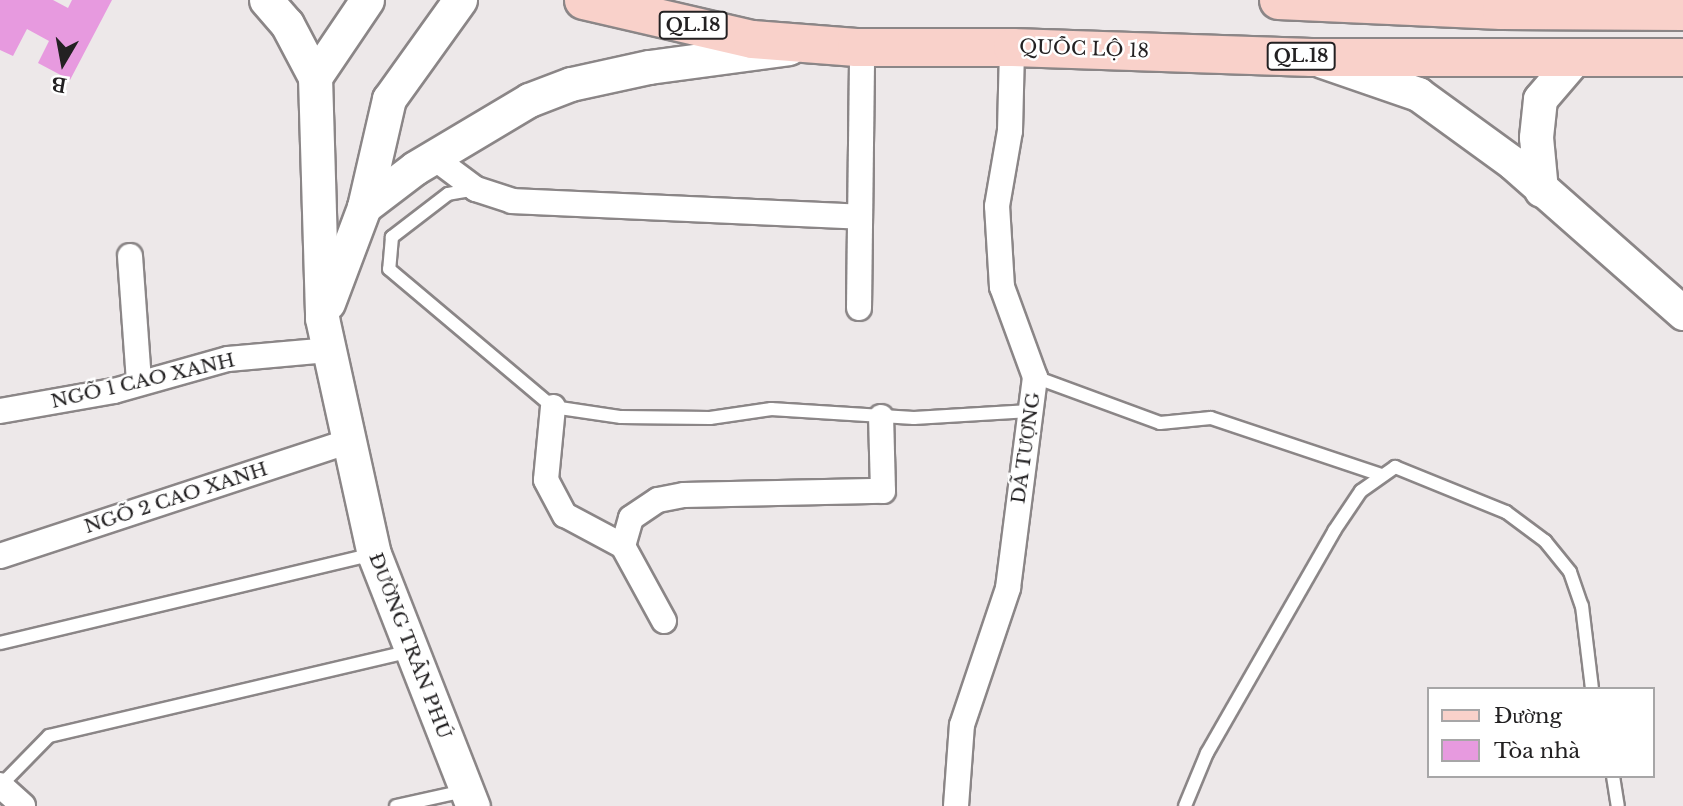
<!DOCTYPE html>
<meta charset="utf-8">
<style>
body{margin:0}
#map{position:relative;width:1683px;height:806px;overflow:hidden;background:#ede8e9;font-family:"Libre Baskerville",serif}
div>[style]{position:absolute}
[style*='--x']{left:calc(var(--x)*1px);top:calc(var(--y)*1px);width:calc(var(--w)*1px);rotate:calc(var(--a)*1deg)}
.building>*{inset:0;background:#e79adf}
.roads{filter:drop-shadow(2px 0 #8b8687) drop-shadow(-2px 0 #8b8687) drop-shadow(0 2px #8b8687) drop-shadow(0 -2px #8b8687)}
.lane>*{height:12px;margin:-6px;padding:0 6px;transform-origin:6px;border-radius:6px;background:#fff}
.street>*{height:24px;margin:-12px;padding:0 12px;transform-origin:12px;border-radius:12px;background:#fff}
.secondary>*{height:33px;margin:-16.5px;padding:0 16.5px;transform-origin:16.5px;border-radius:16.5px;background:#fff}
.primary>*{height:37px;margin:-18.5px;padding:0 18.5px;transform-origin:18.5px;border-radius:18.5px;background:#f9d1ca}
span{translate:-50% -50%;white-space:nowrap;text-align:center;line-height:1.15;-webkit-text-stroke:5px #fff;paint-order:stroke}
.shield-label span{padding:2px 5px;background:#fff;border:2px solid;border-radius:5px;-webkit-text-stroke-width:0}
.shield-label{font-size:18px;color:#232122;font-weight:700}
.street-label{font-size:19px;color:#232122}
.legend{position:absolute;left:1427px;top:687px;width:228px;height:91px;box-sizing:border-box;background:#fff;border:2px solid #a7a6a7;margin:0;padding:9px 12px;list-style:none;font-size:21px;color:#232122}
.legend li{display:flex;align-items:center;gap:14px;height:35px}
.legend b{width:35px;border:2px solid #a7a6a7}
.north{position:absolute;left:28px;top:28px;width:70px;height:70px;-webkit-text-stroke:5px #fff;paint-order:stroke;rotate:190deg;font-size:19px;font-weight:700;line-height:28px;text-align:center;color:#232122}
.north::after{content:'';display:block;margin:auto;width:24px;height:32px;background:#232122;clip-path:polygon(50% 0,100% 100%,50% 72%,0 100%)}
</style>
<div id="map">
<div class="building">
<i style="clip-path:polygon(0 0,53px 0,68px 8px,72px 0,112px 0,70px 80px,38px 63px,49px 41px,27px 29px,13px 56px,0 50px)"></i>
</div>
<div class="roads">
<div class="lane">
<i style="--x:476;--y:189;--w:28;--a:170"></i>
<i style="--x:448;--y:194;--w:71;--a:142.5"></i>
<i style="--x:392;--y:237;--w:32;--a:95"></i>
<i style="--x:389;--y:269;--w:214;--a:40.1"></i>
<i style="--x:553;--y:407;--w:69;--a:8.4"></i>
<i style="--x:621;--y:417;--w:89;--a:0.6"></i>
<i style="--x:710;--y:418;--w:62;--a:-8.4"></i>
<i style="--x:771;--y:409;--w:143;--a:3.6"></i>
<i style="--x:914;--y:418;--w:116;--a:-3.5"></i>
<i style="--x:1035;--y:377;--w:133;--a:20.2"></i>
<i style="--x:1160;--y:423;--w:51;--a:-5.6"></i>
<i style="--x:1211;--y:418;--w:179;--a:18.5"></i>
<i style="--x:0;--y:643;--w:384;--a:-13.4"></i>
<i style="--x:1613;--y:776;--w:30;--a:81"></i>
<i style="--x:1;--y:785;--w:69;--a:-45.6"></i>
<i style="--x:49;--y:736;--w:372;--a:-13.2"></i>
<i style="--x:396;--y:806;--w:70;--a:-12.4"></i>
<i style="--x:1185;--y:806;--w:57;--a:-67.5"></i>
<i style="--x:1207;--y:753;--w:256;--a:-60.2"></i>
<i style="--x:1334;--y:531;--w:48;--a:-56"></i>
<i style="--x:1361;--y:491;--w:42;--a:-35.2"></i>
<i style="--x:1395;--y:467;--w:120;--a:22.1"></i>
<i style="--x:1506;--y:512;--w:49;--a:36.6"></i>
<i style="--x:1545;--y:541;--w:40;--a:51"></i>
<i style="--x:1570;--y:572;--w:36;--a:71"></i>
<i style="--x:1582;--y:606;--w:84;--a:83.1"></i>
</div>
<div class="street">
<i style="--x:433;--y:157;--w:54;--a:36.7"></i>
<i style="--x:476;--y:189;--w:38;--a:18"></i>
<i style="--x:512;--y:201;--w:348;--a:2.6"></i>
<i style="--x:130;--y:256;--w:126;--a:85.9"></i>
<i style="--x:859;--y:308;--w:261;--a:-89.3"></i>
<i style="--x:553;--y:407;--w:73;--a:95.5"></i>
<i style="--x:546;--y:480;--w:40;--a:62"></i>
<i style="--x:565;--y:515;--w:66;--a:28.1"></i>
<i style="--x:0;--y:411;--w:116;--a:-10"></i>
<i style="--x:114;--y:391;--w:118;--a:-15.7"></i>
<i style="--x:228;--y:359;--w:100;--a:-5.1"></i>
<i style="--x:0;--y:556;--w:371;--a:-18.2"></i>
<i style="--x:664;--y:621;--w:85;--a:-118.7"></i>
<i style="--x:623;--y:546;--w:29;--a:-74"></i>
<i style="--x:631;--y:518;--w:32;--a:-34"></i>
<i style="--x:658;--y:500;--w:26;--a:-11"></i>
<i style="--x:684;--y:495;--w:199;--a:-1.2"></i>
<i style="--x:883;--y:491;--w:74;--a:-91.5"></i>
<i style="--x:0;--y:785;--w:31;--a:42"></i>
<i style="--x:956;--y:806;--w:81;--a:-85.8"></i>
<i style="--x:962;--y:725;--w:145;--a:-71.4"></i>
<i style="--x:1008;--y:588;--w:213;--a:-82.7"></i>
<i style="--x:1035;--y:377;--w:96;--a:-110.1"></i>
<i style="--x:1002;--y:287;--w:81;--a:-93.5"></i>
<i style="--x:997;--y:206;--w:76;--a:-80.2"></i>
<i style="--x:1010;--y:131;--w:84;--a:-88.6"></i>
</div>
<div class="secondary">
<i style="--x:266;--y:0;--w:32;--a:49"></i>
<i style="--x:287;--y:24;--w:60;--a:62.2"></i>
<i style="--x:367;--y:0;--w:93;--a:124"></i>
<i style="--x:315;--y:77;--w:241;--a:88.3"></i>
<i style="--x:322;--y:318;--w:242;--a:77.6"></i>
<i style="--x:374;--y:554;--w:271;--a:68.6"></i>
<i style="--x:1322;--y:61;--w:102;--a:19"></i>
<i style="--x:1418;--y:94;--w:117;--a:36"></i>
<i style="--x:1513;--y:163;--w:227;--a:41.4"></i>
<i style="--x:1541;--y:190;--w:53;--a:-95.4"></i>
<i style="--x:1536;--y:137;--w:38;--a:-84"></i>
<i style="--x:1540;--y:99;--w:55;--a:-49.4"></i>
<i style="--x:364;--y:207;--w:64;--a:-37.4"></i>
<i style="--x:415;--y:168;--w:133;--a:-30.8"></i>
<i style="--x:529;--y:100;--w:45;--a:-20.9"></i>
<i style="--x:571;--y:84;--w:80;--a:-12.3"></i>
<i style="--x:649;--y:67;--w:141;--a:-7.7"></i>
<i style="--x:328;--y:303;--w:103;--a:-69.4"></i>
<i style="--x:364;--y:207;--w:111;--a:-77"></i>
<i style="--x:389;--y:99;--w:122;--a:-54.4"></i>
</div>
<div class="primary">
<i style="--x:583;--y:0;--w:173;--a:13"></i>
<i style="--x:752;--y:39;--w:104;--a:4.4"></i>
<i style="--x:856;--y:47;--w:156;--a:0"></i>
<i style="--x:1012;--y:47;--w:299;--a:1.9"></i>
<i style="--x:1311;--y:57;--w:372;--a:0"></i>
<i style="--x:1278;--y:0;--w:223;--a:2.6"></i>
<i style="--x:1501;--y:10;--w:182;--a:0.3"></i>
</div>
</div>
<div class="shield-label">
<span style="left:693px;top:25px">QL.18</span>
<span style="left:1301px;top:56px">QL.18</span>
</div>
<div class="street-label">
<span style="left:1084px;top:49px;rotate:2deg">QUỐC LỘ 18</span>
<span style="left:143px;top:381px;rotate:-13deg">NGÕ 1 CAO XANH</span>
<span style="left:1026px;top:448px;rotate:-82deg">DÃ TƯỢNG</span>
<span style="left:176px;top:498px;rotate:-18deg">NGÕ 2 CAO XANH</span>
<span style="left:410px;top:646px;rotate:69deg">ĐƯỜNG TRẦN PHÚ</span>
</div>
<ul class="legend">
<li><b style="height:9px;background:#f9d1ca"></b>Đường</li>
<li><b style="height:19px;background:#e79adf"></b>Tòa nhà</li>
</ul>
<div class="north">B</div>
</div>
